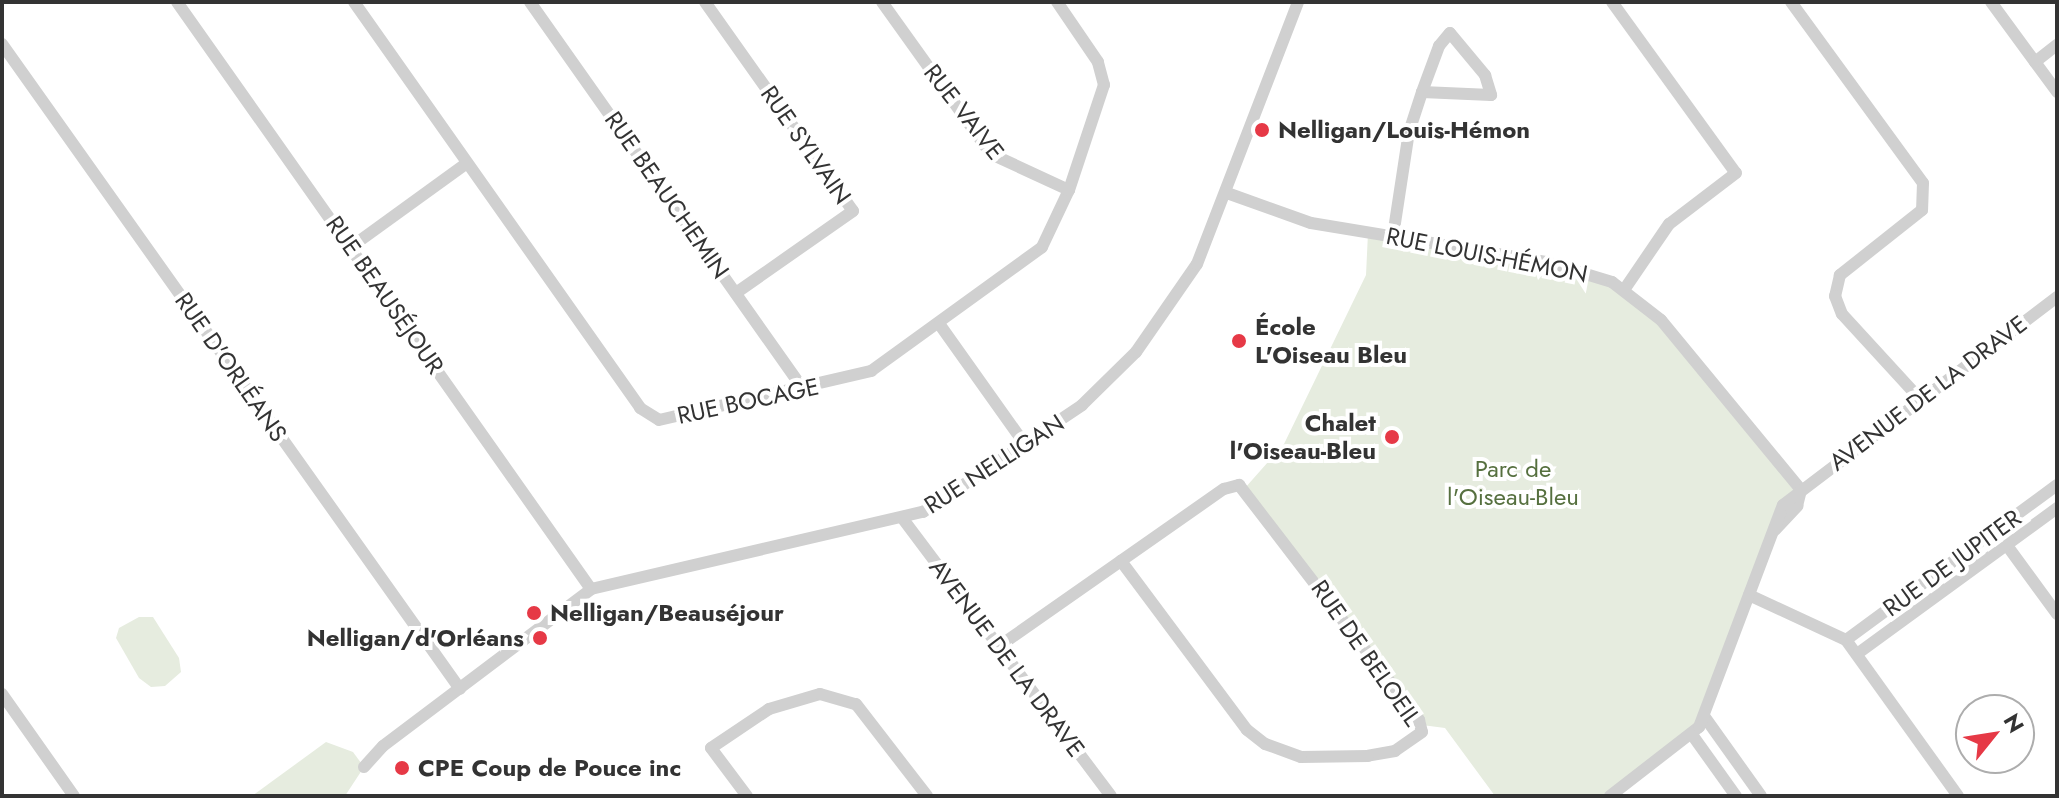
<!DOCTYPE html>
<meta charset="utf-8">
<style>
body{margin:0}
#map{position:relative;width:2059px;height:798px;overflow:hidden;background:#fff;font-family:Jost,sans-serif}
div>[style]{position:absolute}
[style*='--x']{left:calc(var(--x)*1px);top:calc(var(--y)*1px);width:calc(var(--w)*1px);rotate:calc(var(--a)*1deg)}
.green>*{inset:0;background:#e6ecdf}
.minor>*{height:12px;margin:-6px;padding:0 6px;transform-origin:6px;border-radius:6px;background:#d0d0d0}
.dots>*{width:22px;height:22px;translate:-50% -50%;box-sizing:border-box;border:4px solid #fff;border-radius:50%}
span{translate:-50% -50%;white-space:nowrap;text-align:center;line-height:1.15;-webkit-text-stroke:8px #fff;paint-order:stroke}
.street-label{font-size:24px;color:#333}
.poi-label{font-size:24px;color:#333;font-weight:700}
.left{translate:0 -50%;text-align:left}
.right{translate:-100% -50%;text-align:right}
.park-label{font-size:24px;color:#56703f}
.frame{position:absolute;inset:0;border:4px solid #333;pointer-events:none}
.north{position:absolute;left:1955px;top:694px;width:80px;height:80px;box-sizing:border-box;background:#fff;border:2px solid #adadad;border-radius:50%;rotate:60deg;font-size:22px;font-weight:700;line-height:32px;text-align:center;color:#333}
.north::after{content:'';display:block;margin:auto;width:28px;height:36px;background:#e63946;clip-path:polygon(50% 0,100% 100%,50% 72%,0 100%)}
</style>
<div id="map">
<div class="green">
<i style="clip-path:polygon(1368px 233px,1582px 270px,1637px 299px,1801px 490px,1788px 500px,1704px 716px,1610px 796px,1495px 796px,1445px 728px,1422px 725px,1245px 488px,1284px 444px,1366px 275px)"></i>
<i style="clip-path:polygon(139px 617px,153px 617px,179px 658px,181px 672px,165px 686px,151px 687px,139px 678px,116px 638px,119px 628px)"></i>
<i style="clip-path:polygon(326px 742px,353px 752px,364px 767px,345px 796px,252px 796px)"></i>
</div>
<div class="minor">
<i style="--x:177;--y:2;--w:718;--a:54.81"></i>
<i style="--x:354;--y:2;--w:497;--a:54.8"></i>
<i style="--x:640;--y:408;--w:22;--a:32"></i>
<i style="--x:659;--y:420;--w:218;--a:-13"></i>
<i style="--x:871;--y:371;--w:211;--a:-35.9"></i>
<i style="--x:1042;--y:247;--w:63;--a:-64.7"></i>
<i style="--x:1069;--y:190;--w:111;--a:-71.6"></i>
<i style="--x:1104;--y:85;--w:24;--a:-105"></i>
<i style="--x:1098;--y:62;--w:73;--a:-124.3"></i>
<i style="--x:530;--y:2;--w:474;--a:54.8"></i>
<i style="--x:705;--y:2;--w:256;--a:54.7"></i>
<i style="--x:853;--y:211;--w:143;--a:145"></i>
<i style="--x:882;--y:2;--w:187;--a:54.4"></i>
<i style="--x:991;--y:154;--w:86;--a:24.8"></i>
<i style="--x:1612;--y:2;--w:211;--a:54.1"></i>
<i style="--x:1736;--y:173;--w:84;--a:142.7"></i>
<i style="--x:1669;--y:224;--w:80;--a:124.3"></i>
<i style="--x:1791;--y:2;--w:224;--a:53.9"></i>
<i style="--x:1923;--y:183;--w:27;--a:92"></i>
<i style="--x:1922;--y:210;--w:105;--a:141.6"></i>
<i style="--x:1840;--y:275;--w:22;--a:103"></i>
<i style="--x:1835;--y:296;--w:19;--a:69"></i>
<i style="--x:1842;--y:314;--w:114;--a:47.5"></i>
<i style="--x:1991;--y:2;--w:112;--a:53.7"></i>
<i style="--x:2;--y:44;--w:791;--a:54.62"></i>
<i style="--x:2035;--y:62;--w:28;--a:-38"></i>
<i style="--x:1227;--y:193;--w:89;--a:19.7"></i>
<i style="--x:1311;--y:223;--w:238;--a:9.4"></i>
<i style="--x:1546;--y:262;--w:69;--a:16.9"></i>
<i style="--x:1612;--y:282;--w:62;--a:37.8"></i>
<i style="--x:1661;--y:320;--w:220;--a:50.5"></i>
<i style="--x:1393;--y:236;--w:105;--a:-81.3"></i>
<i style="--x:1409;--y:132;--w:42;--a:-72"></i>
<i style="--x:1422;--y:92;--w:49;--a:-69.7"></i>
<i style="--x:1439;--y:46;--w:17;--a:-50"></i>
<i style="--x:1450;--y:33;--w:55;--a:50.2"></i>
<i style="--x:1485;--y:75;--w:21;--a:73"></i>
<i style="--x:1491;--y:95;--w:69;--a:-177.5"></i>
<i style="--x:351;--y:247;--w:143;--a:-35.9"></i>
<i style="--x:940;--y:325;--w:148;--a:54.6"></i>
<i style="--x:903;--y:519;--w:346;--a:53.1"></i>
<i style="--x:1775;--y:530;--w:33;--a:-47"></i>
<i style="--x:1797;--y:506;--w:16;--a:-76"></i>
<i style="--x:2003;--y:540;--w:92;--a:53.9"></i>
<i style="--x:1749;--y:595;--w:107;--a:24.9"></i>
<i style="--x:1846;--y:640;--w:192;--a:54.3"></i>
<i style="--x:1846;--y:640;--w:262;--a:-36.3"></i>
<i style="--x:998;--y:647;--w:276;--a:-35"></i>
<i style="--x:1224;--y:489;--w:16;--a:-15"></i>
<i style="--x:1239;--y:485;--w:296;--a:52.5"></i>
<i style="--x:1419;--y:720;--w:12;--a:76"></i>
<i style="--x:1422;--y:732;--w:33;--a:145"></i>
<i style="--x:1395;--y:751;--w:27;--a:170"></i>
<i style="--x:1368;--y:756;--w:67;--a:179.1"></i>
<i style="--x:1301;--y:757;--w:38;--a:-160"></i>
<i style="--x:1265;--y:744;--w:23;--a:-142"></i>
<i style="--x:1247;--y:730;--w:211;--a:-126.7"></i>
<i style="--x:1857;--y:654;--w:248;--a:-36.1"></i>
<i style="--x:2;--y:694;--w:125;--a:54.8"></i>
<i style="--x:1704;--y:716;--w:98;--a:54.5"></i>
<i style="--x:1693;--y:736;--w:74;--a:54.4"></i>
<i style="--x:364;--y:767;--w:28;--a:-48"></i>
<i style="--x:383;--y:746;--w:261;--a:-37"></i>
<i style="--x:591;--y:589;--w:341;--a:-13.1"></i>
<i style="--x:923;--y:512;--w:192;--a:-33.9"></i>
<i style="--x:1082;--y:405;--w:76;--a:-44.5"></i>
<i style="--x:1136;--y:352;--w:107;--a:-55.3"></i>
<i style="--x:1197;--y:264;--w:281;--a:-68.9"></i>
<i style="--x:747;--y:796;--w:60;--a:-126.9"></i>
<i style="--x:711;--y:748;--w:70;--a:-33.9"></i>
<i style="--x:769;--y:709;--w:53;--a:-16.4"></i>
<i style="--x:820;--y:694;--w:37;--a:16"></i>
<i style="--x:856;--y:704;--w:116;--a:52.3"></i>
<i style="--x:1610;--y:796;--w:113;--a:-37.8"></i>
<i style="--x:1699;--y:727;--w:237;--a:-69.3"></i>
<i style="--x:1783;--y:505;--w:344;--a:-37.2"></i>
</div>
<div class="dots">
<i style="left:1262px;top:130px;background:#e63946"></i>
<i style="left:1239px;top:341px;background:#e63946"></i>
<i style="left:1392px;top:437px;background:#e63946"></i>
<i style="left:534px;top:613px;background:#e63946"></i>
<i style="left:540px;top:638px;background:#e63946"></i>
<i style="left:402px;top:768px;background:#e63946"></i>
</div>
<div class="street-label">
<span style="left:964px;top:112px;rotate:52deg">RUE VAIVE</span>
<span style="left:806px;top:145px;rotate:55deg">RUE SYLVAIN</span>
<span style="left:667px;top:195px;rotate:55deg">RUE BEAUCHEMIN</span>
<span style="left:1487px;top:255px;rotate:11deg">RUE LOUIS-HÉMON</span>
<span style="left:385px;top:295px;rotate:55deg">RUE BEAUSÉJOUR</span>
<span style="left:231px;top:367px;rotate:55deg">RUE D'ORLÉANS</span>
<span style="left:1928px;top:393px;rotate:-37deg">AVENUE DE LA DRAVE</span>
<span style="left:748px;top:401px;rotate:-12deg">RUE BOCAGE</span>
<span style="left:994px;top:464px;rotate:-33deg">RUE NELLIGAN</span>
<span style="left:1952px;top:563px;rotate:-36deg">RUE DE JUPITER</span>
<span style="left:1366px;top:653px;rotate:55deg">RUE DE BELOEIL</span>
<span style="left:1007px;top:658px;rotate:53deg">AVENUE DE LA DRAVE</span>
</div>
<div class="poi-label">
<span class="left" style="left:1278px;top:130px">Nelligan/Louis-Hémon</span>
<span class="left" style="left:1255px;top:341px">École<br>L'Oiseau Bleu</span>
<span class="right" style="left:1376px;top:437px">Chalet<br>l'Oiseau-Bleu</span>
<span class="left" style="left:550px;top:613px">Nelligan/Beauséjour</span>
<span class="right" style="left:524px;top:638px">Nelligan/d'Orléans</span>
<span class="left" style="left:418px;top:768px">CPE Coup de Pouce inc</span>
</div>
<div class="park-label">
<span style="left:1513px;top:483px">Parc de<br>l'Oiseau-Bleu</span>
</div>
<div class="frame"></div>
<div class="north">N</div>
</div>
